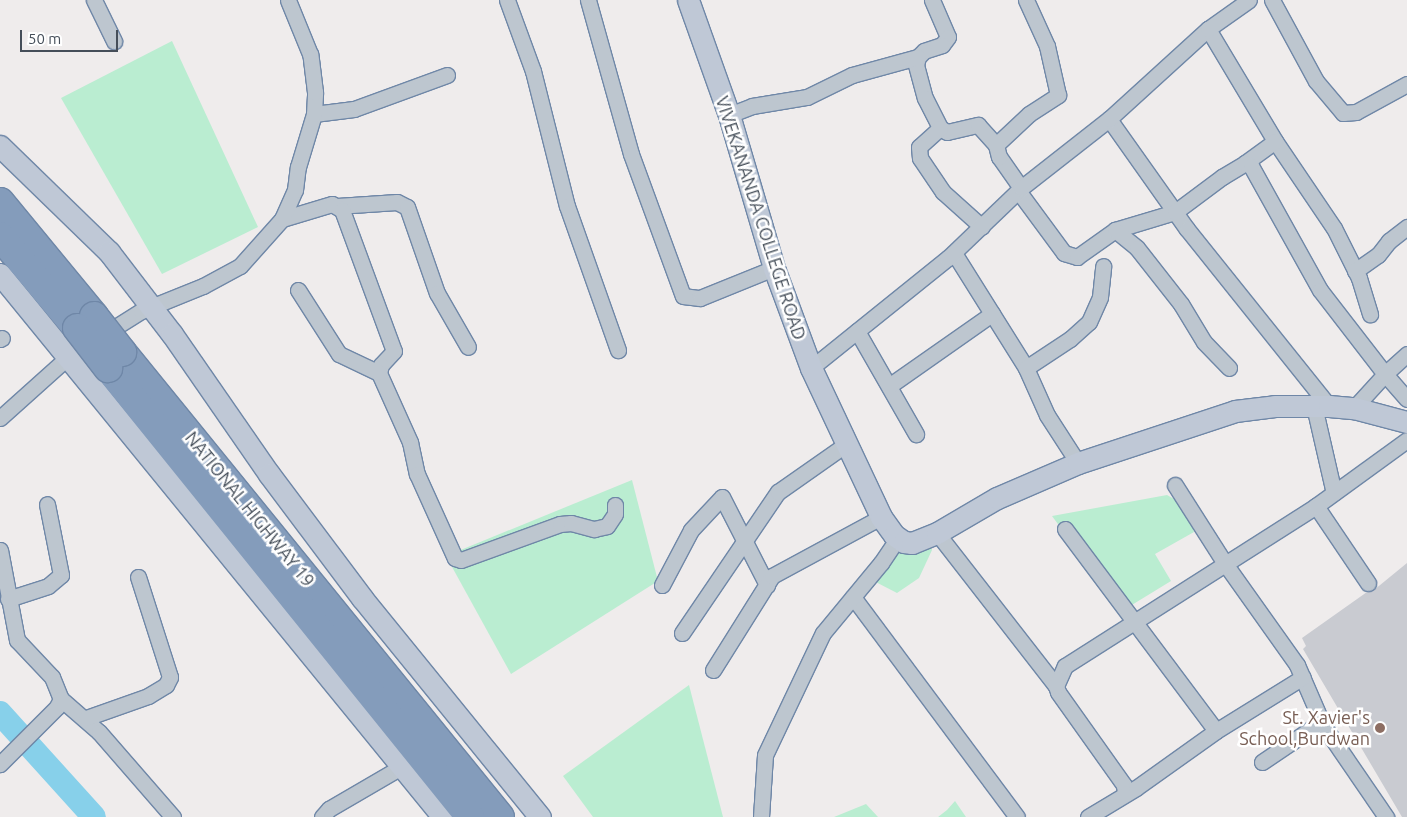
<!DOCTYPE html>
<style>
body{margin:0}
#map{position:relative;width:1407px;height:817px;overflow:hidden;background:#efecec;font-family:Ubuntu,sans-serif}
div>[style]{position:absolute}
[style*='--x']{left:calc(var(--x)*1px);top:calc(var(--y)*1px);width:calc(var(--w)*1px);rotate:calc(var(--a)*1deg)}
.green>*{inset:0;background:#baedd1}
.river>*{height:24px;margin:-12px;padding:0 12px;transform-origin:12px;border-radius:12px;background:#87d0ea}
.building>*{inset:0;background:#c9cbd1}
.roads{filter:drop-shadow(1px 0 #6f87a7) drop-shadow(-1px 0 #6f87a7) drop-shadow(0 1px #6f87a7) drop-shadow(0 -1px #6f87a7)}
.street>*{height:15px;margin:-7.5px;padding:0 7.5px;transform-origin:7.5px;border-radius:7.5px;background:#bdc6cf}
.secondary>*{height:21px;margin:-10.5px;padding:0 10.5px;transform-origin:10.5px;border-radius:10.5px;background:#bfc8d6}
.highway>*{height:28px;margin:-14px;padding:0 14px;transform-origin:14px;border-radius:14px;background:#849cbb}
.bridges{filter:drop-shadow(1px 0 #6f87a7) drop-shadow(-1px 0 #6f87a7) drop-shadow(0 1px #6f87a7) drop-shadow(0 -1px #6f87a7)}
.highway-bridge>*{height:28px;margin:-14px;padding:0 14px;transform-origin:14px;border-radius:14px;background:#849cbb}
.dots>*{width:14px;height:14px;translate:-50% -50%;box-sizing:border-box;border:2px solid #fff;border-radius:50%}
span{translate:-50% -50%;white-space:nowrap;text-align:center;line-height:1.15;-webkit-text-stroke:5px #fff;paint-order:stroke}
.street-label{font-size:18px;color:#454e59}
.education-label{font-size:18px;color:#785e54}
.right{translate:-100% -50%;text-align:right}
.scale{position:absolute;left:20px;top:30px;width:98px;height:22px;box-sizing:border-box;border:2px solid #454e59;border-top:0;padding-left:6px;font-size:15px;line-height:18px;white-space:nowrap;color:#454e59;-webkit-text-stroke:4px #fff;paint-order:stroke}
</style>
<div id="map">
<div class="green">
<i style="clip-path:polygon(172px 41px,258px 227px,162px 274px,61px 98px)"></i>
<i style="clip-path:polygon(632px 480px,658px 581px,511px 674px,446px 556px)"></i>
<i style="clip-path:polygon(1167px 495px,1188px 507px,1194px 532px,1155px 554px,1171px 581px,1122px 611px,1052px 516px)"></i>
<i style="clip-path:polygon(926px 527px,932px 550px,919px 578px,897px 593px,866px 577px)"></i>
<i style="clip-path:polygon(689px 685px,723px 817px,593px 817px,563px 776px)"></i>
<i style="clip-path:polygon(955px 801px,966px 817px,938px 817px,947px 810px)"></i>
<i style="clip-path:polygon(866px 804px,878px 817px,834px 817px)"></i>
</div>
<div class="river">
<i style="--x:0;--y:713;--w:140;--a:47.9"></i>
</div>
<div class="building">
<i style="clip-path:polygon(1407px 563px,1407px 817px,1402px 817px,1303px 649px,1306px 646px,1302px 638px,1367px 592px,1374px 590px)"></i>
</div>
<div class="roads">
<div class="street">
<i style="--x:94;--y:0;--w:46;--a:64"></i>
<i style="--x:507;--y:0;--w:76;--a:69.9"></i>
<i style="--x:533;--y:71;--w:139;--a:75.9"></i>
<i style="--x:567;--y:206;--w:153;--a:70.5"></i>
<i style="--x:588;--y:0;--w:160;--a:74.4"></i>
<i style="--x:631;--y:154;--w:151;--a:69.9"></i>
<i style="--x:683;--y:296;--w:17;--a:7"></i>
<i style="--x:700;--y:298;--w:80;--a:-22.1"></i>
<i style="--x:932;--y:0;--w:40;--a:66.6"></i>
<i style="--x:948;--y:37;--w:10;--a:127"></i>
<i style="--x:942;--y:45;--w:19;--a:162"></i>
<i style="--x:924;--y:51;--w:8;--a:135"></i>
<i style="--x:918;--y:57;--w:8;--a:104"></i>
<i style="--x:916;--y:65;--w:34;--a:75"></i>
<i style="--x:925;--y:98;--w:34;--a:63"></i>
<i style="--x:940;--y:128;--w:8;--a:30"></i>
<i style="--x:947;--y:132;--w:32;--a:-13"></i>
<i style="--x:978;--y:125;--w:27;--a:48"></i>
<i style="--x:1272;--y:0;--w:92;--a:61.5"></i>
<i style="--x:1316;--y:81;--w:42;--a:49.8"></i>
<i style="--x:1343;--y:113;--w:13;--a:-4"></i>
<i style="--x:1356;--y:112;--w:58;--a:-28.8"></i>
<i style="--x:1208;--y:29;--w:131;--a:59.1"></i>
<i style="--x:1275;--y:141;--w:105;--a:55.9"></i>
<i style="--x:1334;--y:228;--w:56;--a:63.4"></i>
<i style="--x:1359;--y:278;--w:38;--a:73"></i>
<i style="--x:314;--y:114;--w:40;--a:-7.1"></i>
<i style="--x:354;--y:109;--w:99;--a:-20.1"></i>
<i style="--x:729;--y:115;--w:25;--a:-21"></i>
<i style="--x:752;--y:106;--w:56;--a:-9.3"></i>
<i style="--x:807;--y:97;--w:50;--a:-26.1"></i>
<i style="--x:852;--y:75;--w:68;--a:-15.3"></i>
<i style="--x:1109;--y:119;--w:135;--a:54.7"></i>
<i style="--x:1187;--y:229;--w:227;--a:51.3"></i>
<i style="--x:940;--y:128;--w:28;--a:138"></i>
<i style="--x:919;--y:147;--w:11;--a:85"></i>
<i style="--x:920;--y:158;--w:41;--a:55.9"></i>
<i style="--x:943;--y:192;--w:52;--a:41.9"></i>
<i style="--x:1245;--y:163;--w:37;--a:-36"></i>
<i style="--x:1021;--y:188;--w:38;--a:-125"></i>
<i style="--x:999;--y:157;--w:12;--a:-104"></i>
<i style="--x:996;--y:145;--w:45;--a:-43.2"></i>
<i style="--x:1029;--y:114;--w:35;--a:-33"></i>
<i style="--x:1058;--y:95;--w:50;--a:-102.7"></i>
<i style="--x:1047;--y:46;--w:51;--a:-114.5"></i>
<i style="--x:1019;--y:192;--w:76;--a:53.6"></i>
<i style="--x:1064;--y:253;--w:14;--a:17"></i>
<i style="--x:1077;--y:257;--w:47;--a:-35.4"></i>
<i style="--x:1115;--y:230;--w:63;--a:-16.7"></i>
<i style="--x:1175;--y:212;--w:59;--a:-36.7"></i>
<i style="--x:1222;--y:177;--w:27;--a:-31"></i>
<i style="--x:1245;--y:163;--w:7;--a:27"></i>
<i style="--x:1251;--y:166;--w:142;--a:60.9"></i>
<i style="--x:1320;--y:290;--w:106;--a:52.3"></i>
<i style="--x:1385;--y:374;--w:46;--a:132.4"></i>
<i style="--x:337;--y:206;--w:60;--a:-3.8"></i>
<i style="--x:397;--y:202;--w:11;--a:27"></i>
<i style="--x:407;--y:207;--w:91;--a:70.8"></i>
<i style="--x:437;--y:293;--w:62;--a:60.1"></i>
<i style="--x:282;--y:219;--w:52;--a:-16.7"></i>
<i style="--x:332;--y:204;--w:12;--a:31"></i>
<i style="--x:342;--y:210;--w:150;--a:69.8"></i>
<i style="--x:394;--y:351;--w:19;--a:133"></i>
<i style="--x:381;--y:365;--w:8;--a:104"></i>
<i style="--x:379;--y:373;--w:76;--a:65.8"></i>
<i style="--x:410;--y:442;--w:33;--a:78"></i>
<i style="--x:417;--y:474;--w:92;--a:65.7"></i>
<i style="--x:455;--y:558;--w:6;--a:18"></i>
<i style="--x:461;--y:560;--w:105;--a:-20"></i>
<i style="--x:560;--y:524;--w:11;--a:-5"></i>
<i style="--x:571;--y:523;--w:24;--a:15"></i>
<i style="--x:594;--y:529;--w:13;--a:-13"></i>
<i style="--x:607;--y:526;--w:14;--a:-56"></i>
<i style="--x:615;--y:514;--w:9;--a:-90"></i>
<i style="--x:1115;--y:230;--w:28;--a:39"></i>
<i style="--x:1137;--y:248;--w:71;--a:51.8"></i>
<i style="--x:1181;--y:304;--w:44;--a:58.8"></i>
<i style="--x:1204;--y:342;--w:36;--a:46"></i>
<i style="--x:954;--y:253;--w:136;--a:57.9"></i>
<i style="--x:1355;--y:271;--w:28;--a:-35"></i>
<i style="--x:1378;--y:255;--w:18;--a:-52"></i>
<i style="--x:1389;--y:241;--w:23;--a:-38"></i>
<i style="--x:298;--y:290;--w:76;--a:57.4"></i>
<i style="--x:339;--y:354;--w:44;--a:25.4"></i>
<i style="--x:857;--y:331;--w:119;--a:60.2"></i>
<i style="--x:0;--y:339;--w:2;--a:-27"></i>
<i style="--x:1407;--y:354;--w:30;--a:138"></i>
<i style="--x:1385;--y:374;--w:33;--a:49"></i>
<i style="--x:811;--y:368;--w:176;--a:-38.8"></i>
<i style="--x:948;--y:258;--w:101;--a:-43.8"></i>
<i style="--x:1021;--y:188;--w:112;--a:-38.1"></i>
<i style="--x:1109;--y:119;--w:134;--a:-42.3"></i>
<i style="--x:1208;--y:29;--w:50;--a:-35.3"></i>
<i style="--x:889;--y:386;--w:126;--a:-35"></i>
<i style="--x:1314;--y:406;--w:89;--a:77.1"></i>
<i style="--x:0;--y:418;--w:91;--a:-41.9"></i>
<i style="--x:68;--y:357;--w:86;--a:-32.2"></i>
<i style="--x:141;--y:311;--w:67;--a:-22"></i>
<i style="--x:203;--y:286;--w:42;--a:-28.4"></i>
<i style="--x:240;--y:266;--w:63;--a:-48.2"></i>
<i style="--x:282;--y:219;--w:32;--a:-66"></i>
<i style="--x:295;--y:190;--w:23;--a:-83"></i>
<i style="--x:298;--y:167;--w:55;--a:-73.2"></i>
<i style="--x:314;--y:114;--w:22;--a:-87"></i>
<i style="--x:315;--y:92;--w:38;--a:-97"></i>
<i style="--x:310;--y:54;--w:58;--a:-112.2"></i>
<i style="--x:1078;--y:463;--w:57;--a:-122.9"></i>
<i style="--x:1047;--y:415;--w:51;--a:-114.1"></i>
<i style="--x:1026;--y:368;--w:53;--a:-33.4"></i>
<i style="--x:1070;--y:339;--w:25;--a:-42"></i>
<i style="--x:1089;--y:322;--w:27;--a:-66"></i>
<i style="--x:1100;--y:297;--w:31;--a:-84"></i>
<i style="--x:1175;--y:485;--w:95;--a:57.5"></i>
<i style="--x:1226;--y:565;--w:123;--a:54.6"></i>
<i style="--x:1297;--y:665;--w:65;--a:66.6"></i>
<i style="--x:1323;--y:725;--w:112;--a:55.6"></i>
<i style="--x:1316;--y:506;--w:93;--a:56"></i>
<i style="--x:1065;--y:529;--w:252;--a:53.2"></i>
<i style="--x:1216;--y:731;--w:102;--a:-31.8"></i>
<i style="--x:937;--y:533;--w:194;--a:52.1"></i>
<i style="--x:0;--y:550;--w:92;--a:79.3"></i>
<i style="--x:17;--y:640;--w:51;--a:46.6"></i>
<i style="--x:52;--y:677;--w:24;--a:68"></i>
<i style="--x:61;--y:699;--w:9;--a:117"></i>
<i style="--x:57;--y:707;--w:81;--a:135"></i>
<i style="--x:662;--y:585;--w:62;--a:-62.2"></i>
<i style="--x:691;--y:530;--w:45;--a:-46.8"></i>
<i style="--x:722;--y:497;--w:99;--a:62.9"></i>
<i style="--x:853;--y:597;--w:274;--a:53.3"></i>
<i style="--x:8;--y:599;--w:42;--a:-18"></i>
<i style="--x:48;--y:586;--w:17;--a:-40"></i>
<i style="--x:61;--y:575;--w:72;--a:-101.2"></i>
<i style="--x:682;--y:633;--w:171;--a:-55.8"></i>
<i style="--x:778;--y:492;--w:82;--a:-35"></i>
<i style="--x:713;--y:670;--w:111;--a:-57.9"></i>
<i style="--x:772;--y:576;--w:124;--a:-28.4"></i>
<i style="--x:61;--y:699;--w:50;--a:41"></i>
<i style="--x:99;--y:732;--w:113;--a:49"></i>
<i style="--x:86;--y:718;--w:66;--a:-19.5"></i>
<i style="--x:148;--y:696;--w:21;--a:-31"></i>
<i style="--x:166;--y:685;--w:9;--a:-63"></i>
<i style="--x:170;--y:677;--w:105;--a:-107.7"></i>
<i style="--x:1262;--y:762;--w:71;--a:-34.1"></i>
<i style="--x:1125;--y:793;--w:8;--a:-97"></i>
<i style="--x:1124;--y:785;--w:114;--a:-125.4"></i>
<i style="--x:1058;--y:692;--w:6;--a:-108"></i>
<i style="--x:1056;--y:686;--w:22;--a:-66"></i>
<i style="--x:1065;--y:666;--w:298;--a:-32.5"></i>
<i style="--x:1316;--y:506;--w:112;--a:-36"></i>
<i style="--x:322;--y:817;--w:11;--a:-49"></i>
<i style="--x:329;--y:809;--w:75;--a:-30.3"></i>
<i style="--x:761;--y:817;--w:62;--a:-86.3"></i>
<i style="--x:765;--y:755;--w:135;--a:-64.6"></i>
<i style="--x:823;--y:633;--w:91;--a:-50.4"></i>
<i style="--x:881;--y:563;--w:30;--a:-56"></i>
<i style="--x:1088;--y:817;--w:56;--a:-31.1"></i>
<i style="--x:1136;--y:788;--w:98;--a:-35.5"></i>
</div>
<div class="secondary">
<i style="--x:688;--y:0;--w:122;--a:70.4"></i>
<i style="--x:729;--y:115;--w:159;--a:73.6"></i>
<i style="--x:774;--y:268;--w:107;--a:69.7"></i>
<i style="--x:811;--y:368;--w:165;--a:64.8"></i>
<i style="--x:881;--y:517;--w:22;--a:54"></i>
<i style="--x:894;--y:535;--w:12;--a:35"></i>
<i style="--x:904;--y:542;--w:8;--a:7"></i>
<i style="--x:912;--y:543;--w:27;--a:-22"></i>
<i style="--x:937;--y:533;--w:69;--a:-30.3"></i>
<i style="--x:997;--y:498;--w:88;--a:-23.4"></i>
<i style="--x:1078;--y:463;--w:165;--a:-18.3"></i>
<i style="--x:1235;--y:411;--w:40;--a:-7.1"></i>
<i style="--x:1275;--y:406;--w:54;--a:0"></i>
<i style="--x:1329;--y:406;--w:25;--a:5"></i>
<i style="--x:1354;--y:408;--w:55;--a:14.8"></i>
<i style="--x:0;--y:146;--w:152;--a:44.2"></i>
<i style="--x:109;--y:252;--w:103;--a:52.5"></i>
<i style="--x:172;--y:334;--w:170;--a:55.3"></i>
<i style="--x:269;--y:474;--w:155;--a:53.1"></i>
<i style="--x:362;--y:598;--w:282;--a:50.9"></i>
<i style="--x:0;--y:274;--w:701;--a:50.79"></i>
</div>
<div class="highway">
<i style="--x:0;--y:202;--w:148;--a:50.5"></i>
<i style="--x:0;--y:236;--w:120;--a:50.1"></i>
<i style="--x:122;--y:352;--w:599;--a:50.89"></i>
<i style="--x:108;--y:368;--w:577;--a:51.12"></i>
</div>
</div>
<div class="bridges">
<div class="highway-bridge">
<i style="--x:94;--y:316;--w:46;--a:52.1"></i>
<i style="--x:77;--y:328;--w:51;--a:52.2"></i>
</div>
</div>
<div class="dots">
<i style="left:1380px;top:728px;background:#8d6e63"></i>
</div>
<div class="street-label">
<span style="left:761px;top:218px;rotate:72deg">VIVEKANANDA COLLEGE ROAD</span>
<span style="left:250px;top:509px;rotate:51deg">NATIONAL HIGHWAY 19</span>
</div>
<div class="education-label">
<span class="right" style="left:1370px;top:728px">St. Xavier's<br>School,Burdwan</span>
</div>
<div class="scale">50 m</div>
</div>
